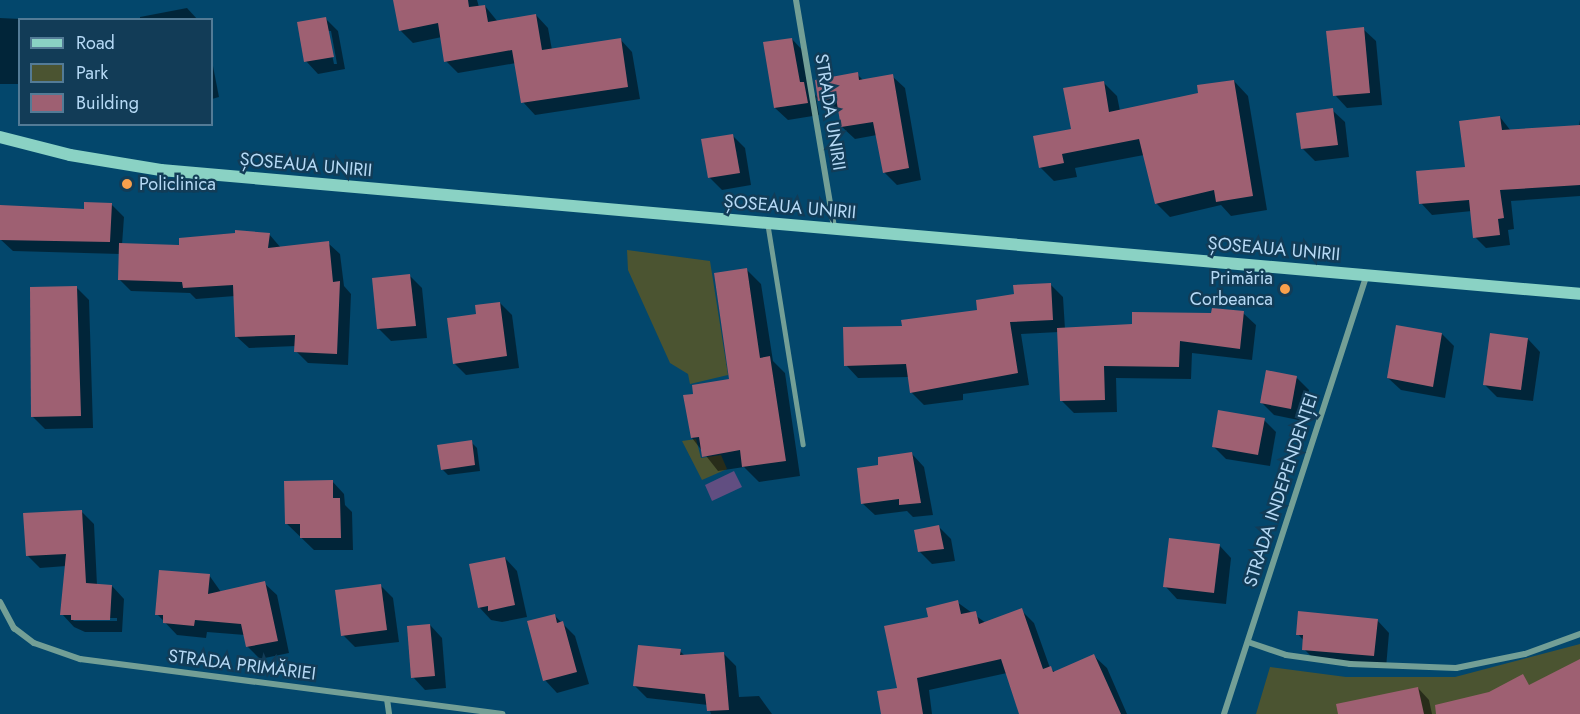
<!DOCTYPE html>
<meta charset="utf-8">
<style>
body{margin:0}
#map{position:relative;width:1580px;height:714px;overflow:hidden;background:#03476c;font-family:Jost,sans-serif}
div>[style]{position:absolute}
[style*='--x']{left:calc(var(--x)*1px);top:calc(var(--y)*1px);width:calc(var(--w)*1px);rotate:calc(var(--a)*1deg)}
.green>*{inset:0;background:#4b5431}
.water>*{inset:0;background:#614e81}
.shadow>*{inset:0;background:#0007}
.building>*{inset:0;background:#9e6072}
.service>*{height:4.5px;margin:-2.25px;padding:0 2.25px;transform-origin:2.25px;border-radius:2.25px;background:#739f96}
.minor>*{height:6px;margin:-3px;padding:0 3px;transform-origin:3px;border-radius:3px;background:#739f96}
.secondary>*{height:12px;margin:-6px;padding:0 6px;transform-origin:6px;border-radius:6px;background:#8ad2c4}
.dots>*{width:16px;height:16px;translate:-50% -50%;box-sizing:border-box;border:3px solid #123c57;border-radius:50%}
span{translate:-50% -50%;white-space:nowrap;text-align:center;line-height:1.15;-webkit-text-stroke:5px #123c57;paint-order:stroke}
.street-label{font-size:18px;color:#b5d9f5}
.poi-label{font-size:18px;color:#b5d9f5}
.left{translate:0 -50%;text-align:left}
.right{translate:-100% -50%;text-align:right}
.legend{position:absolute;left:18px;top:18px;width:195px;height:108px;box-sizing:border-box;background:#123c57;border:2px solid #537b96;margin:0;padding:8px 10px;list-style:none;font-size:18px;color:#b5d9f5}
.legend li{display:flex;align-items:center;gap:12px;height:30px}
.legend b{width:30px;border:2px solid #537b96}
</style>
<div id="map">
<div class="green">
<i style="clip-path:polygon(627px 250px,710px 261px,728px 375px,690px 384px,688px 374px,670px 363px,628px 270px)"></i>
<i style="clip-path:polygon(696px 439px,701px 458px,721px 455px,727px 469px,702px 480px,682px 441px)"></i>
<i style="clip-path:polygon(1580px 644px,1580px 714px,1256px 714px,1270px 667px,1346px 677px,1455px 677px)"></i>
</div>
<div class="water">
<i style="clip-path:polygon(734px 471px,742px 487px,712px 501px,705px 485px)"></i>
</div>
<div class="shadow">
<i style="clip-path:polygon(395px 0,477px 0,479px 7px,485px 6px,498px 22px,536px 15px,548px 28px,552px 50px,620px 39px,632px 52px,640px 99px,535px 115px,523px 102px,516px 63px,458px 73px,446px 61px,442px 37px,413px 43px,401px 31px)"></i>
<i style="clip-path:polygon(187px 8px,198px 20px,140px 20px,140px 17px)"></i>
<i style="clip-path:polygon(0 18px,41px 20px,20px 20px,20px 84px,0 84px)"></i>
<i style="clip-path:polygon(evenodd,326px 19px,338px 31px,345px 69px,318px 74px,306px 61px,326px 19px,327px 31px,331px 31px,337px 64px,334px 64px,327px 31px)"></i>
<i style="clip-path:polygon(1363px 29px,1376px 41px,1382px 105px,1347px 108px,1335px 95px)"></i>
<i style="clip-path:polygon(792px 39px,804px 52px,810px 90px,819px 99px,857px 74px,864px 81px,892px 76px,905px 88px,921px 180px,897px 185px,884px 172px,877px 135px,855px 139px,842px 127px,840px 111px,832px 113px,816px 97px,819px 115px,788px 120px,775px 108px)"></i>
<i style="clip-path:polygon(212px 61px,219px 97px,212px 99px)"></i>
<i style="clip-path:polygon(1234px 81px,1248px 96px,1267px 210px,1231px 216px,1221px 205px,1170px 217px,1156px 203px,1144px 155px,1075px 168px,1077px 177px,1054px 181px,1040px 167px,1073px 131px,1103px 82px,1117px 96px,1120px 111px,1200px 94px)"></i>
<i style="clip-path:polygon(1332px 110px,1345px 122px,1349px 157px,1315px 161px,1302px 148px)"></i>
<i style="clip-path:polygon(1500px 117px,1511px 131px,1579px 126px,1580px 120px,1580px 196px,1511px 201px,1514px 229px,1508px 230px,1510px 245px,1486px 248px,1475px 237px,1472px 211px,1432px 215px,1421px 203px,1466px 169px)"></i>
<i style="clip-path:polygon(733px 136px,745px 148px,751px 185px,722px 190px,709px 177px)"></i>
<i style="clip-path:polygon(111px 204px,124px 217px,122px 245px,181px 246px,269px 234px,281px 248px,328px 243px,340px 254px,344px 286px,351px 294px,348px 365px,308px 363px,296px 351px,296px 346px,249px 348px,237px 337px,235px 296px,196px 299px,190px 293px,131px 291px,119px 279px,120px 254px,13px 251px,0 239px)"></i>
<i style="clip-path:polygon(746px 269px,761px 284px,773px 361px,785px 373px,800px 476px,759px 482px,744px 467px,718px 471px,692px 438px,695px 395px,731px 380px)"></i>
<i style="clip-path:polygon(410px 276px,422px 288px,427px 338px,391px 341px,379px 329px)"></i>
<i style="clip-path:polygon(1051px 285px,1063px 297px,1065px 329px,1134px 326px,1243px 313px,1256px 325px,1252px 360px,1192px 353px,1191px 379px,1116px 378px,1117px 412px,1074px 413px,1062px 401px,1059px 332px,1021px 334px,1029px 385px,963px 394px,963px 400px,924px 405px,911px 392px,909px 377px,858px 378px,846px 365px,903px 327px,979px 312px)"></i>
<i style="clip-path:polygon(76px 287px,89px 300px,93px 428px,45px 429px,32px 416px)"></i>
<i style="clip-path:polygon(500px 303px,512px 315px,519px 368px,466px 375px,454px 363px)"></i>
<i style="clip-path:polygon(1442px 334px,1454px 346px,1445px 398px,1401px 390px,1388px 378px)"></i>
<i style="clip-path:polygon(1528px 339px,1540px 352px,1533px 401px,1497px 397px,1485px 385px)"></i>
<i style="clip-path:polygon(1297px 378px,1309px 390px,1303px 421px,1274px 415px,1262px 403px)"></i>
<i style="clip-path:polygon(1264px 420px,1276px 432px,1270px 466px,1226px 459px,1213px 446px)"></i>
<i style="clip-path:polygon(471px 442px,477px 448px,480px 471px,448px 475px,442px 469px)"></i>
<i style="clip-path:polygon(912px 454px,924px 467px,933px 515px,913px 517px,907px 511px,875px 515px,862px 503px,880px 467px)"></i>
<i style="clip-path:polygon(332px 481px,344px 494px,345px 505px,352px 512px,353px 550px,314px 550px,286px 523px)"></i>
<i style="clip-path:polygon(evenodd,81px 511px,94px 524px,97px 585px,112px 586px,124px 599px,122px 632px,85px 632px,74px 627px,62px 614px,66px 566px,40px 568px,27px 555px,81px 511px,71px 618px,117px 618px,117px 621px,74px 621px,71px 618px)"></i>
<i style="clip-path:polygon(939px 527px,951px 539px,955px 561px,932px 564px,919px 551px)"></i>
<i style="clip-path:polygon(1219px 545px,1231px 558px,1226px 604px,1177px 599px,1165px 586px)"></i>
<i style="clip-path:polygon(505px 558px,517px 571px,527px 617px,502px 622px,491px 620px,479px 607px)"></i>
<i style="clip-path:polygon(209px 575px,221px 592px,264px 583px,277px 595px,289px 653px,260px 659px,248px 647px,245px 635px,207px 632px,206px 638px,177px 635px,157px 614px)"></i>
<i style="clip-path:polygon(381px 586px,393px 598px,399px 642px,355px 647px,343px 635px)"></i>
<i style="clip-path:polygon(957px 602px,986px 623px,1021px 610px,1034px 623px,1050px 668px,1056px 673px,1094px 656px,1107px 668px,1127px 714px,1021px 714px,1007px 673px,929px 690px,932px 714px,883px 714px,899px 689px,929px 618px)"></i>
<i style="clip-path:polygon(554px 615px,575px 636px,589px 684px,557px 693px,545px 680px)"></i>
<i style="clip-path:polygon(1377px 620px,1389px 633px,1386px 668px,1316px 661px,1304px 649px,1304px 641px,1298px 634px)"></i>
<i style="clip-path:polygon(430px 625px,442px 638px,446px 688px,425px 690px,413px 677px)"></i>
<i style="clip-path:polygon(680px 651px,685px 656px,724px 654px,736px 666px,739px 697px,759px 696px,772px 714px,711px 714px,708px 705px,647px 698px,634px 685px)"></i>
<i style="clip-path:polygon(1418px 688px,1429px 700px,1432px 714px,1348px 714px)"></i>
</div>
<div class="building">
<i style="clip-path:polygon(393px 0,468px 0,469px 7px,485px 5px,488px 22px,536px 14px,542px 50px,621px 38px,628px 87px,521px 103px,512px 50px,444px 62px,438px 23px,399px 31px)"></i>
<i style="clip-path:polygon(326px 17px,334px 57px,304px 62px,297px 22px)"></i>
<i style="clip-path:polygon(1364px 27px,1370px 93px,1333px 96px,1326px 31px)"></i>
<i style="clip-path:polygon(792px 38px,800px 82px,804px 82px,808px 103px,774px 108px,763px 42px)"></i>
<i style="clip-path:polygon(858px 72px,859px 80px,893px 74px,909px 168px,883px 173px,873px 122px,841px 127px,836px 98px,818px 101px,815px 80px)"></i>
<i style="clip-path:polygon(1234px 80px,1253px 196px,1216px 202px,1214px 190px,1155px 204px,1139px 139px,1062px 154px,1064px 163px,1039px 168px,1033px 136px,1071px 129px,1063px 88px,1104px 81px,1109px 112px,1198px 93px,1197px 85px)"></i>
<i style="clip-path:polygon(1333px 108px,1338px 145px,1301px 149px,1296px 113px)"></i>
<i style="clip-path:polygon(1500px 116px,1502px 130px,1580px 125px,1580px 185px,1500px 190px,1504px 218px,1498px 219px,1500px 235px,1473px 238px,1469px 200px,1419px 204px,1416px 171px,1465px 167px,1459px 121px)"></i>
<i style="clip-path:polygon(733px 134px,740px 173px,708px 178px,701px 139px)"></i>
<i style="clip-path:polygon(84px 202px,112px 203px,110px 242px,0 240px,0 205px,84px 209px)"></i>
<i style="clip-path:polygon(235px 230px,270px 233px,268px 248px,329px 241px,333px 282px,340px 281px,337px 354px,294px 352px,295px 335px,235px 337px,233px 285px,183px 288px,182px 282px,118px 280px,119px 243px,179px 245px,179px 238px,235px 233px)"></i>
<i style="clip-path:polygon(747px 268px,760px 358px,770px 356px,786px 461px,742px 467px,740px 450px,702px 457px,699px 437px,691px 438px,683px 395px,693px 394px,692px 385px,729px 379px,714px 273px)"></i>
<i style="clip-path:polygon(410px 274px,416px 326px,377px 329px,372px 278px)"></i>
<i style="clip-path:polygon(1051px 283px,1053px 320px,1010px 322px,1018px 373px,910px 393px,906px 364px,844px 366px,843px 327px,902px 326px,901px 320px,977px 310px,976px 300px,1014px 294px,1013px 285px)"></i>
<i style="clip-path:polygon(77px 286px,81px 416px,31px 417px,30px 287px)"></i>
<i style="clip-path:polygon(500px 302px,507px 356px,453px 364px,447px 318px,476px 314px,475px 305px)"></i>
<i style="clip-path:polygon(1212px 308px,1244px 311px,1240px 349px,1180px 341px,1179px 367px,1104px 366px,1105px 400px,1060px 401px,1057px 328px,1132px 324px,1132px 312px,1211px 313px)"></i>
<i style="clip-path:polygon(1396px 325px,1442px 333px,1433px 387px,1387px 378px)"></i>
<i style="clip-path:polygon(1490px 333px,1528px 338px,1521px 390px,1483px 385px)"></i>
<i style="clip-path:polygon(1266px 370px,1297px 376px,1291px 409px,1260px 403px)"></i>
<i style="clip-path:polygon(1218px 410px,1265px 418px,1258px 455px,1212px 447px)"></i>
<i style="clip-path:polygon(472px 440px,475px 465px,441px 470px,437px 445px)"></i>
<i style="clip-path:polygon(912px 452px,921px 503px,899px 505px,899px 499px,861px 504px,857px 468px,878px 465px,878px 457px)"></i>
<i style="clip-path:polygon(333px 480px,333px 498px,340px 498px,341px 538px,300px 538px,300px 524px,285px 524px,284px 481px)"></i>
<i style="clip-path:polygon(82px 510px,86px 583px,112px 585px,110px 620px,71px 620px,71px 615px,60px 615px,66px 554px,26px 556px,23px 513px)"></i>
<i style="clip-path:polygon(939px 525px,944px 549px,918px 552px,914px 530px)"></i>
<i style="clip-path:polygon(1169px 538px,1220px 544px,1214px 593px,1163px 587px)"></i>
<i style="clip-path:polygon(505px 557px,515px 605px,488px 611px,488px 606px,478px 608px,469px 564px)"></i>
<i style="clip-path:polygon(159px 570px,210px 574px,208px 594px,265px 581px,278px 641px,246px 647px,241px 624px,195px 620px,194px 626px,163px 623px,163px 615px,155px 615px)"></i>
<i style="clip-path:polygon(381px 584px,387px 630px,341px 636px,335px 590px)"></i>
<i style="clip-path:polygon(958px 600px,961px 614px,976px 611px,979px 624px,1022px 608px,1043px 669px,1051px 666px,1053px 672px,1094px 654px,1121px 714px,1019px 714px,1001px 659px,917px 678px,923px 714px,881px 714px,877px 691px,897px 688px,884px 626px,928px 617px,926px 608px)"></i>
<i style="clip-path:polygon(1298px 611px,1378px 619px,1374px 656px,1302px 650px,1303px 635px,1296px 635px)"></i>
<i style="clip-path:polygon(555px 614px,557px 623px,563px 621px,577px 672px,543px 681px,527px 621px)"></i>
<i style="clip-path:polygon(430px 624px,435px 676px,411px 678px,407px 626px)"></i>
<i style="clip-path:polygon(638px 645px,681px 649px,680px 655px,724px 652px,729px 710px,707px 711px,705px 694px,633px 686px)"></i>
<i style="clip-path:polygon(1580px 659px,1580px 714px,1436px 714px,1435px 705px,1489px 692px,1523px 674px,1529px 685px)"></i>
<i style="clip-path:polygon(1418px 687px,1424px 714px,1338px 714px,1336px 704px)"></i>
</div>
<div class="service">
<i style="--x:768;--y:225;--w:222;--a:80.9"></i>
</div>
<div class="minor">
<i style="--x:796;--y:0;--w:231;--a:80.5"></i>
<i style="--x:0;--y:602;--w:30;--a:62"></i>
<i style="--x:14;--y:628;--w:25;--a:37"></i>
<i style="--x:34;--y:643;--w:49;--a:19.2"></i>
<i style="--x:80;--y:659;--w:426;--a:7.4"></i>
<i style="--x:1248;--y:642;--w:40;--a:18.9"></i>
<i style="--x:1286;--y:655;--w:65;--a:8"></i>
<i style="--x:1350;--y:664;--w:106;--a:2.2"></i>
<i style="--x:1456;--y:668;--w:70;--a:-11.5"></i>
<i style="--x:1525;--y:654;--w:59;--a:-20"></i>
<i style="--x:387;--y:699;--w:15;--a:82"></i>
<i style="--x:1224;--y:714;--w:460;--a:-72"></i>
</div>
<div class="secondary">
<i style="--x:0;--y:137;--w:72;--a:14.4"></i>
<i style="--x:70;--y:155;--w:92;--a:9.4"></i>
<i style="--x:161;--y:170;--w:1424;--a:4.99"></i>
</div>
<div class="dots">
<i style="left:127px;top:184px;background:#f9a04c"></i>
<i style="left:1285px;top:289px;background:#f9a04c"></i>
</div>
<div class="street-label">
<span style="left:830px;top:112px;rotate:81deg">STRADA UNIRII</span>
<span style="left:306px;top:165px;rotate:5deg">ȘOSEAUA UNIRII</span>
<span style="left:790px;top:207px;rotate:5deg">ȘOSEAUA UNIRII</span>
<span style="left:1274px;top:249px;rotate:5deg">ȘOSEAUA UNIRII</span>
<span style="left:1281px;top:490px;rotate:-72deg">STRADA INDEPENDENȚEI</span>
<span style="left:242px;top:665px;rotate:7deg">STRADA PRIMĂRIEI</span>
</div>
<div class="poi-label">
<span class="left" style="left:139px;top:184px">Policlinica</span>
<span class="right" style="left:1273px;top:289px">Primăria<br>Corbeanca</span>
</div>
<ul class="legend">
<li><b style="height:8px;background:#8ad2c4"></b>Road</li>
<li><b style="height:16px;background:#4b5431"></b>Park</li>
<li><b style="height:16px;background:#9e6072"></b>Building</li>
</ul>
</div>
